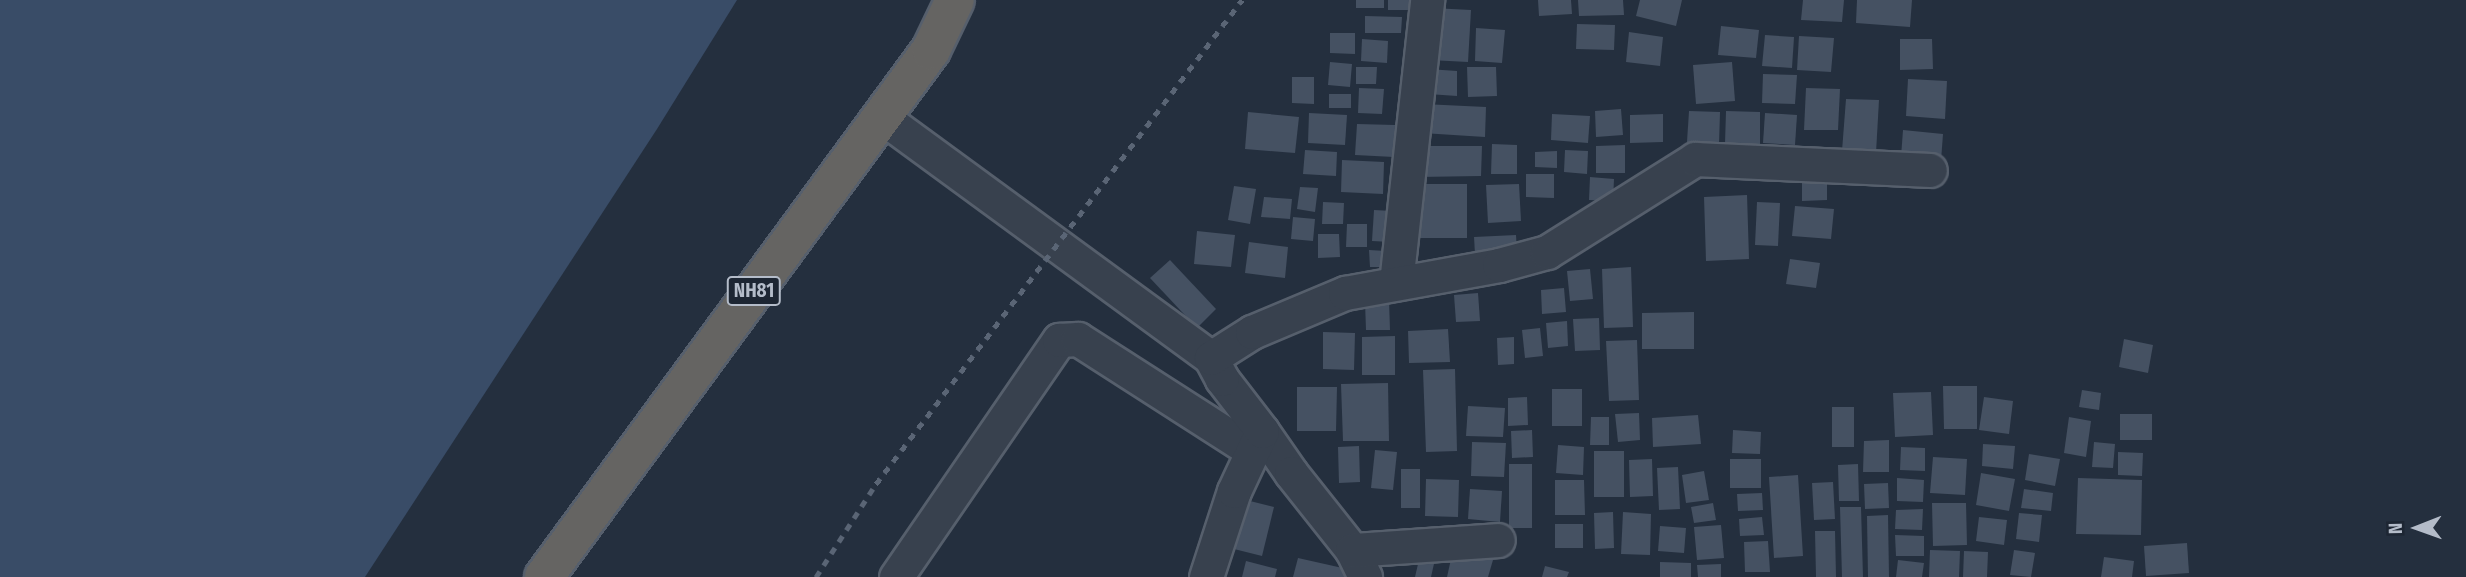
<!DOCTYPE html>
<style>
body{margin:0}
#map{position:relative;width:2466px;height:577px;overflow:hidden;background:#242f3e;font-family:"Fira Sans Condensed",sans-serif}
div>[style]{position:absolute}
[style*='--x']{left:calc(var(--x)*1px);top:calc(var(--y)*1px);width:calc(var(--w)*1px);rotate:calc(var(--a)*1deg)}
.water>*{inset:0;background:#394c67}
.building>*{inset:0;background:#455162}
.roads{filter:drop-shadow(2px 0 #565f6c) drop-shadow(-2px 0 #565f6c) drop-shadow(0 2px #565f6c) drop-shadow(0 -2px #565f6c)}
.minor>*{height:33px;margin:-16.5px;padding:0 16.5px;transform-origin:16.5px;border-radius:16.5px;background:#38414e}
.trunk>*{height:38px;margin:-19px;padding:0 19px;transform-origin:19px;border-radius:19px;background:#656462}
.rail>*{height:5px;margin-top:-2.5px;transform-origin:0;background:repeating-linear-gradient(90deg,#5a6575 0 7px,transparent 0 14px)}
span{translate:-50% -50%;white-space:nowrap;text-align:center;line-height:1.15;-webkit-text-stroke:5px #1d2633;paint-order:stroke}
.shield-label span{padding:2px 5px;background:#1d2633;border:2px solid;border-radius:5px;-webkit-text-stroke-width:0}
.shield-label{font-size:19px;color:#b4bcc9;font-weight:700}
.north{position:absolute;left:2382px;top:493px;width:70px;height:70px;-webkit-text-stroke:5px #1d2633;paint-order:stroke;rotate:269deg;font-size:19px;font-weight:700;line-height:28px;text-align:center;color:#b4bcc9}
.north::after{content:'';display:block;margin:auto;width:24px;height:32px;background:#b4bcc9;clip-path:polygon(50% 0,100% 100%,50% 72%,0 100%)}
</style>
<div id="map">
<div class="water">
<i style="clip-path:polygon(0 0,737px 0,657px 129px,365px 577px,0 577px)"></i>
</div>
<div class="building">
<i style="clip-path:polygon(1356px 0,1384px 0,1384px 8px,1356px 8px)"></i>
<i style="clip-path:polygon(1388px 0,1415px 0,1415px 10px,1388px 10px)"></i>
<i style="clip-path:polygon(1538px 0,1571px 0,1572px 14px,1539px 16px)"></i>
<i style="clip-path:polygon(1578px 0,1623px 0,1624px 15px,1579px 16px)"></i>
<i style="clip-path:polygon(1640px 0,1682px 0,1676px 26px,1636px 16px)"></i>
<i style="clip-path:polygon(1803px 0,1844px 0,1842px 22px,1801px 20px)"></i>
<i style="clip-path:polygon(1857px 0,1912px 0,1910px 27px,1856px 23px)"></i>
<i style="clip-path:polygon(1432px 8px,1471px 10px,1468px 62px,1430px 60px)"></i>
<i style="clip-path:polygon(1365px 16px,1402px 17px,1401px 33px,1365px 33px)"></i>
<i style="clip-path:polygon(1577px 24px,1615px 25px,1614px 50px,1576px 49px)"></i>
<i style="clip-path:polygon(1721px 26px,1759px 30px,1756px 58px,1718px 55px)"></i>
<i style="clip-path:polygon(1476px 28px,1505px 30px,1502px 63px,1475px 61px)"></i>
<i style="clip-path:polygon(1629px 32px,1663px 37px,1660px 66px,1626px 62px)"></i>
<i style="clip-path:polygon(1330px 33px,1355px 33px,1355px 54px,1330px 53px)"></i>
<i style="clip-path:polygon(1765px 35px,1794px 37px,1792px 68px,1762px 66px)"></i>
<i style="clip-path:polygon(1799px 36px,1834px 38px,1831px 72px,1797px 70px)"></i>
<i style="clip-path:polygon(1362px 39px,1388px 41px,1387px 63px,1361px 61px)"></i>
<i style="clip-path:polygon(1900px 39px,1932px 39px,1933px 69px,1900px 70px)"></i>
<i style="clip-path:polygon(1330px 62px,1352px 64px,1350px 87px,1328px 85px)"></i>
<i style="clip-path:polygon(1732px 62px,1735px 101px,1696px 104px,1693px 65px)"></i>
<i style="clip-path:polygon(1356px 67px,1377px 67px,1376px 84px,1356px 84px)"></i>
<i style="clip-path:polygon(1467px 67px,1496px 67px,1497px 96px,1468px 97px)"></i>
<i style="clip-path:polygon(1428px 69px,1457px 71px,1457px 96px,1428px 94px)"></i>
<i style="clip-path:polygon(1763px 74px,1797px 75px,1795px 104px,1762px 103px)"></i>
<i style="clip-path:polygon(1292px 77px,1314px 77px,1314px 104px,1292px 103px)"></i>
<i style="clip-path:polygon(1908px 79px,1947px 81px,1945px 119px,1906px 116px)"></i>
<i style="clip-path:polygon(1359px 88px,1384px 89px,1382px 114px,1358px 113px)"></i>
<i style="clip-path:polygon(1806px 88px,1840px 89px,1838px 130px,1804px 130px)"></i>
<i style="clip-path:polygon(1329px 94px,1351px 94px,1351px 108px,1329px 108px)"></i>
<i style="clip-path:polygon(1846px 99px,1879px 100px,1876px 153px,1842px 151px)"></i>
<i style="clip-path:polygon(1423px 104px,1486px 107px,1485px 137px,1422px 133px)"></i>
<i style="clip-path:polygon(1621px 109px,1623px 135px,1596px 137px,1595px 111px)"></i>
<i style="clip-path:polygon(1689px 111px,1720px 112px,1719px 144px,1687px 142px)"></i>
<i style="clip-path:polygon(1726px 111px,1760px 112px,1760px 145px,1725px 143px)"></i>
<i style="clip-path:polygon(1248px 112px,1299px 117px,1295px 153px,1245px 149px)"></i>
<i style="clip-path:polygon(1309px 113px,1347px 115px,1345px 145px,1308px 143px)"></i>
<i style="clip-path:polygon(1765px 113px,1797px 115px,1795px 145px,1763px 143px)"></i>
<i style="clip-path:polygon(1552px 114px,1590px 116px,1588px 143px,1551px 140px)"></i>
<i style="clip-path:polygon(1663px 114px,1663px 142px,1630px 143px,1630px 115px)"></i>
<i style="clip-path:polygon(1357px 124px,1395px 125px,1394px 157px,1355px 155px)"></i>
<i style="clip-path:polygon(1903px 130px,1943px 134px,1941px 161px,1901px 157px)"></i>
<i style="clip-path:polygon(1492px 144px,1517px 145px,1517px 174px,1491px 174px)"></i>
<i style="clip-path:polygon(1625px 145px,1625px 173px,1596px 173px,1596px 146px)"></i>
<i style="clip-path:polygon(1418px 146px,1482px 146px,1481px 176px,1418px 177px)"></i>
<i style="clip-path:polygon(1305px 150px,1337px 152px,1336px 176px,1303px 174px)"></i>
<i style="clip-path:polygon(1565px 150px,1588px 151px,1587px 174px,1564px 172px)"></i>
<i style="clip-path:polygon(1557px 151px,1557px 168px,1535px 167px,1535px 152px)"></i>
<i style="clip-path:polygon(1342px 160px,1384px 162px,1383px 194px,1341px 192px)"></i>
<i style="clip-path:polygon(1526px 174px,1554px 174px,1554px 198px,1526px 197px)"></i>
<i style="clip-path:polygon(1590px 177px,1614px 179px,1613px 201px,1589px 200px)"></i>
<i style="clip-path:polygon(1802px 182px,1827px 182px,1827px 200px,1802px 201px)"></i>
<i style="clip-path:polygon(1416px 184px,1467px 184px,1467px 238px,1415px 238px)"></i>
<i style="clip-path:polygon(1519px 184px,1521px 221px,1488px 223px,1486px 185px)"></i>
<i style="clip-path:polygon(1234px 186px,1256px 189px,1250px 224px,1228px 220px)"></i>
<i style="clip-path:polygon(1300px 187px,1318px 188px,1315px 212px,1297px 209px)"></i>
<i style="clip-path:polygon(1747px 195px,1749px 259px,1706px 261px,1704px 197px)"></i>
<i style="clip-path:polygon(1264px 197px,1292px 199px,1290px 219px,1261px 217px)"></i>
<i style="clip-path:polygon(1323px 202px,1344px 203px,1343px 224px,1322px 224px)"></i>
<i style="clip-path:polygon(1757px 202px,1780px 203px,1778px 246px,1755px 245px)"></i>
<i style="clip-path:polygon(1795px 206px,1834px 209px,1831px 239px,1792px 236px)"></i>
<i style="clip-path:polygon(1374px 210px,1392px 211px,1391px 242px,1372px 241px)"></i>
<i style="clip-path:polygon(1293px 217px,1315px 219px,1313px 241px,1291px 239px)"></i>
<i style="clip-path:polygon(1347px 224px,1367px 224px,1367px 247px,1346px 247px)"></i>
<i style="clip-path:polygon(1197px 231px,1235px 235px,1231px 267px,1194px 264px)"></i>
<i style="clip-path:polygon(1318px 234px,1339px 234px,1340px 257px,1318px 258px)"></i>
<i style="clip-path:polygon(1516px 235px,1517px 253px,1475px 254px,1474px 237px)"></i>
<i style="clip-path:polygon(1249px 242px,1288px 247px,1285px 278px,1245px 273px)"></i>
<i style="clip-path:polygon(1369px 250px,1386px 251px,1386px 267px,1370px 267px)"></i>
<i style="clip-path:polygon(1790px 259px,1820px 263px,1816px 288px,1786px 284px)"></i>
<i style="clip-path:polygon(1170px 260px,1216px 309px,1197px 328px,1150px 278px)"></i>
<i style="clip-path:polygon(1631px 267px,1633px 327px,1604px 328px,1602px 269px)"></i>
<i style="clip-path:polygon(1590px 269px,1593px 299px,1570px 301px,1567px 271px)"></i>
<i style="clip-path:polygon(1564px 288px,1566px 312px,1542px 314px,1541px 290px)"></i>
<i style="clip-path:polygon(1478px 293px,1480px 321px,1456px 322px,1454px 295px)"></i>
<i style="clip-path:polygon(1389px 300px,1390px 330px,1366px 330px,1365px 302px)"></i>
<i style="clip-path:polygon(1694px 312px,1694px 349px,1642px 349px,1642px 313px)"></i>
<i style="clip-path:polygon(1599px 318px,1600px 350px,1575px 351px,1573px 319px)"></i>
<i style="clip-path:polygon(1567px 321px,1568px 346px,1548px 348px,1546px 323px)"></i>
<i style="clip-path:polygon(1540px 328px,1543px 356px,1525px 358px,1522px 330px)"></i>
<i style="clip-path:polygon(1448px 329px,1450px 362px,1409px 363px,1408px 331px)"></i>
<i style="clip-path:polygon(1323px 332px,1355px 333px,1354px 370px,1323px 369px)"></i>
<i style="clip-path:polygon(1395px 336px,1395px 375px,1362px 375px,1362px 337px)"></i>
<i style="clip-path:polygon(1514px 337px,1514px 364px,1498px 365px,1497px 338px)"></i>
<i style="clip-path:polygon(2124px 339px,2153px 345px,2148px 373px,2119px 367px)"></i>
<i style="clip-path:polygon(1637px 340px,1639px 400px,1609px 401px,1606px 341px)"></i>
<i style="clip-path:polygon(1455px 369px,1457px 451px,1426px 452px,1423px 370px)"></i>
<i style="clip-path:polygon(1388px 383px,1389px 441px,1343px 441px,1341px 384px)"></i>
<i style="clip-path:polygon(1943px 386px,1977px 386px,1977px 429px,1944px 429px)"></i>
<i style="clip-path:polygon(1297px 387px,1337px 387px,1336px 431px,1297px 431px)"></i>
<i style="clip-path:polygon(1552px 389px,1582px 389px,1582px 426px,1552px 426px)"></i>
<i style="clip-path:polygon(2082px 390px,2101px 393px,2099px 410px,2079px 407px)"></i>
<i style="clip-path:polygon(1931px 392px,1933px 435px,1895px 437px,1893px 393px)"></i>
<i style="clip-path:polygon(1527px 397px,1528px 425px,1508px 426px,1508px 398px)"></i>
<i style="clip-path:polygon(1984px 397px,2013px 401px,2009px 434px,1979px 430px)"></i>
<i style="clip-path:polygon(1468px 406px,1505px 408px,1503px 437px,1466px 436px)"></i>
<i style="clip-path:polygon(1832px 407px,1854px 407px,1854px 447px,1832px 447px)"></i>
<i style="clip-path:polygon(1639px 413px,1640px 440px,1618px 442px,1615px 414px)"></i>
<i style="clip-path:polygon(2120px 414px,2152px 414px,2152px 440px,2120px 440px)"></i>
<i style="clip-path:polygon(1698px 415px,1701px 444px,1653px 447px,1652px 418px)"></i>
<i style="clip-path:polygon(1591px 417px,1609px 417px,1609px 445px,1590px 445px)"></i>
<i style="clip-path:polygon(2069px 417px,2091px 421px,2086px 457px,2064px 453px)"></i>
<i style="clip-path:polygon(1532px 430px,1533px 457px,1512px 458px,1511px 431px)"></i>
<i style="clip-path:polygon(1733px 430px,1761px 432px,1760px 454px,1732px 453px)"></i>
<i style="clip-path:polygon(1889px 440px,1889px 472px,1863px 472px,1864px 441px)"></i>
<i style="clip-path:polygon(1472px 442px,1506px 443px,1504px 477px,1471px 476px)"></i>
<i style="clip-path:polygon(2094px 442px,2115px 444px,2113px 468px,2092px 467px)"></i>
<i style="clip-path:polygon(1983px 444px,2015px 446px,2013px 469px,1982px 466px)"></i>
<i style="clip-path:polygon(1558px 445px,1584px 447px,1583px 475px,1556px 473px)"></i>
<i style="clip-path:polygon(1359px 446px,1360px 482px,1339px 483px,1338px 447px)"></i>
<i style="clip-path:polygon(1901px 447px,1925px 448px,1925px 471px,1900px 470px)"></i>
<i style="clip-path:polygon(1375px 450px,1397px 452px,1393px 490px,1371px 488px)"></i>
<i style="clip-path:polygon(1594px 451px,1624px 451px,1624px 497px,1594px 497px)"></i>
<i style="clip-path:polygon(2118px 452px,2143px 453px,2142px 476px,2118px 475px)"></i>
<i style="clip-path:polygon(2029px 454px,2060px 459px,2055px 486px,2025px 480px)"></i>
<i style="clip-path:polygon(1933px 457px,1967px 459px,1965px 495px,1930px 493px)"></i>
<i style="clip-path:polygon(1652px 459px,1653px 496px,1630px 497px,1629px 460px)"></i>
<i style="clip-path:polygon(1730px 459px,1761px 459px,1761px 488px,1730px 488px)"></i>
<i style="clip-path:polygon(1509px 464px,1532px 464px,1532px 528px,1509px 528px)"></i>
<i style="clip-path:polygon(1858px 464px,1859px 501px,1839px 501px,1838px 465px)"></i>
<i style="clip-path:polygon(1678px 467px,1680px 509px,1659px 510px,1657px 468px)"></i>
<i style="clip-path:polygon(1401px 469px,1420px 469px,1420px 508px,1401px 508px)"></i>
<i style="clip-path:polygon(1704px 471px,1709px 500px,1686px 503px,1682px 475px)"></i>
<i style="clip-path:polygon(1981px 473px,2015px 479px,2009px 511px,1976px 505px)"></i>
<i style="clip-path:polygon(1798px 475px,1803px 556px,1774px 558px,1769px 477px)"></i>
<i style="clip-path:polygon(1897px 478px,1924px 480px,1923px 502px,1897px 501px)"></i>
<i style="clip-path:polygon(2078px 478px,2142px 480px,2141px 535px,2076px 534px)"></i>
<i style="clip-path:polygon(1426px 479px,1459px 480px,1458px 517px,1425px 516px)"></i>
<i style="clip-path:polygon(1555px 480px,1584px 480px,1585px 515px,1555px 515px)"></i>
<i style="clip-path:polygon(1833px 482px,1835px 519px,1814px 520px,1812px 483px)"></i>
<i style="clip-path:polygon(1888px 483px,1889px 508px,1865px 509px,1864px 484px)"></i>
<i style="clip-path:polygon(1470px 489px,1502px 491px,1500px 522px,1468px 519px)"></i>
<i style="clip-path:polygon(2024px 489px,2053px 493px,2051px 511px,2021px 508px)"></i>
<i style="clip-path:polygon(1762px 493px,1763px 510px,1738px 511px,1737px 494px)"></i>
<i style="clip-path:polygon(1242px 499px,1274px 507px,1262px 556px,1230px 548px)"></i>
<i style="clip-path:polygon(1713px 503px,1716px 520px,1694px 523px,1691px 507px)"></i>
<i style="clip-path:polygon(1932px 503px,1966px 503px,1967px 545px,1933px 546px)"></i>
<i style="clip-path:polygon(1840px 507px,1861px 507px,1863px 577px,1842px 577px)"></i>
<i style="clip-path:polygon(1923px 509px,1922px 530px,1895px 529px,1896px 510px)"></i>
<i style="clip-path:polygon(1613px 512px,1614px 548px,1595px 549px,1594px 513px)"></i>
<i style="clip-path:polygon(1623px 512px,1651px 514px,1650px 555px,1621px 554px)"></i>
<i style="clip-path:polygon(2019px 513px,2042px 515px,2039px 542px,2016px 539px)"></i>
<i style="clip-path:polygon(1888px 515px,1889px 577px,1868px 577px,1867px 516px)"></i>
<i style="clip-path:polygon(1762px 517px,1764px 535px,1740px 536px,1739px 519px)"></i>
<i style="clip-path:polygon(1979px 517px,2007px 520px,2004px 545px,1976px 541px)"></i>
<i style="clip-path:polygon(1555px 524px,1583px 524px,1583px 548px,1555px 548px)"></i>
<i style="clip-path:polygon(1721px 525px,1724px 558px,1697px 560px,1694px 527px)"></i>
<i style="clip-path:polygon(1660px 526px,1686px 528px,1684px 553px,1658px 551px)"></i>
<i style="clip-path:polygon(1815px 531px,1835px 531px,1836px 577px,1816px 577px)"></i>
<i style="clip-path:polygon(1895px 535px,1924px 536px,1924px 556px,1896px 556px)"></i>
<i style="clip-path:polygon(1768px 541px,1770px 572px,1745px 572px,1744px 542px)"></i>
<i style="clip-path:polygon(2187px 543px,2189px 573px,2146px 576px,2144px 546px)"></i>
<i style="clip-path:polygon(1453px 550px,1493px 560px,1488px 577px,1447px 577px)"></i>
<i style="clip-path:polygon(1930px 550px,1960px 551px,1959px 577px,1929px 577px)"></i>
<i style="clip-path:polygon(2014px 550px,2035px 553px,2031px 577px,2010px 575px)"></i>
<i style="clip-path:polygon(1421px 551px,1436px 555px,1431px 577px,1415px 577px)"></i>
<i style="clip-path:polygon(1964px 551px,1988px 552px,1987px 577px,1963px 577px)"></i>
<i style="clip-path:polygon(2104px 557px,2134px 561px,2132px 577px,2101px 577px)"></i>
<i style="clip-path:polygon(1298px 558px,1347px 569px,1345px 577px,1293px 577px)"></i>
<i style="clip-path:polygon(1898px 560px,1924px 563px,1922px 577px,1896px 577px)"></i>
<i style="clip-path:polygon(1246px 561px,1277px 569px,1275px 577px,1242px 577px)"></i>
<i style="clip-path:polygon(1660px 562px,1691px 563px,1691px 577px,1660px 577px)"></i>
<i style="clip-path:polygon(1721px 564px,1721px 577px,1698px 577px,1697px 565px)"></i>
<i style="clip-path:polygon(1545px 566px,1569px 572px,1567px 577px,1542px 577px)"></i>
</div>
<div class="roads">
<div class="minor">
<i style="--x:882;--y:117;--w:408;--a:36.2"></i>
<i style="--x:1396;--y:283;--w:285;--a:-83.7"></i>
<i style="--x:1262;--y:431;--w:51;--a:55.4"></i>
<i style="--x:1291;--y:473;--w:98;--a:51.6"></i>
<i style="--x:1352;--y:550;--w:30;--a:64"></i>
<i style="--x:1352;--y:550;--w:146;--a:-3.9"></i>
<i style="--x:896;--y:577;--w:288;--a:-55.5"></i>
<i style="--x:1059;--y:340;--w:19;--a:-3"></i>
<i style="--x:1078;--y:339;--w:206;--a:32.7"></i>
<i style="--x:1206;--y:577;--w:90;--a:-72"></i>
<i style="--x:1234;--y:491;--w:66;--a:-65"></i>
<i style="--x:1262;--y:431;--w:66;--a:-127.6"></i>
<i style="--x:1222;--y:379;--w:24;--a:-118"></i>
<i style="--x:1211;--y:358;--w:49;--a:-32.4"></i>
<i style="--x:1252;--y:332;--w:101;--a:-22.8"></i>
<i style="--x:1345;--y:293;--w:157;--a:-10.3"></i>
<i style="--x:1499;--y:265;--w:50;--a:-15.2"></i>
<i style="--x:1547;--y:252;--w:175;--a:-32.1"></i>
<i style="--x:1695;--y:159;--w:235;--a:2.7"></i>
</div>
<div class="trunk">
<i style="--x:544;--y:577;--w:654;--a:-53.71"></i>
<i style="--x:931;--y:50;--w:55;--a:-64.4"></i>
</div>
</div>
<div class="rail">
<i style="--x:816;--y:577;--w:111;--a:-57.2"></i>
<i style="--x:876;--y:484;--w:607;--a:-52.9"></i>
</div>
<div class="shield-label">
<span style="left:754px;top:291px">NH81</span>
</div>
<div class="north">N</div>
</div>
